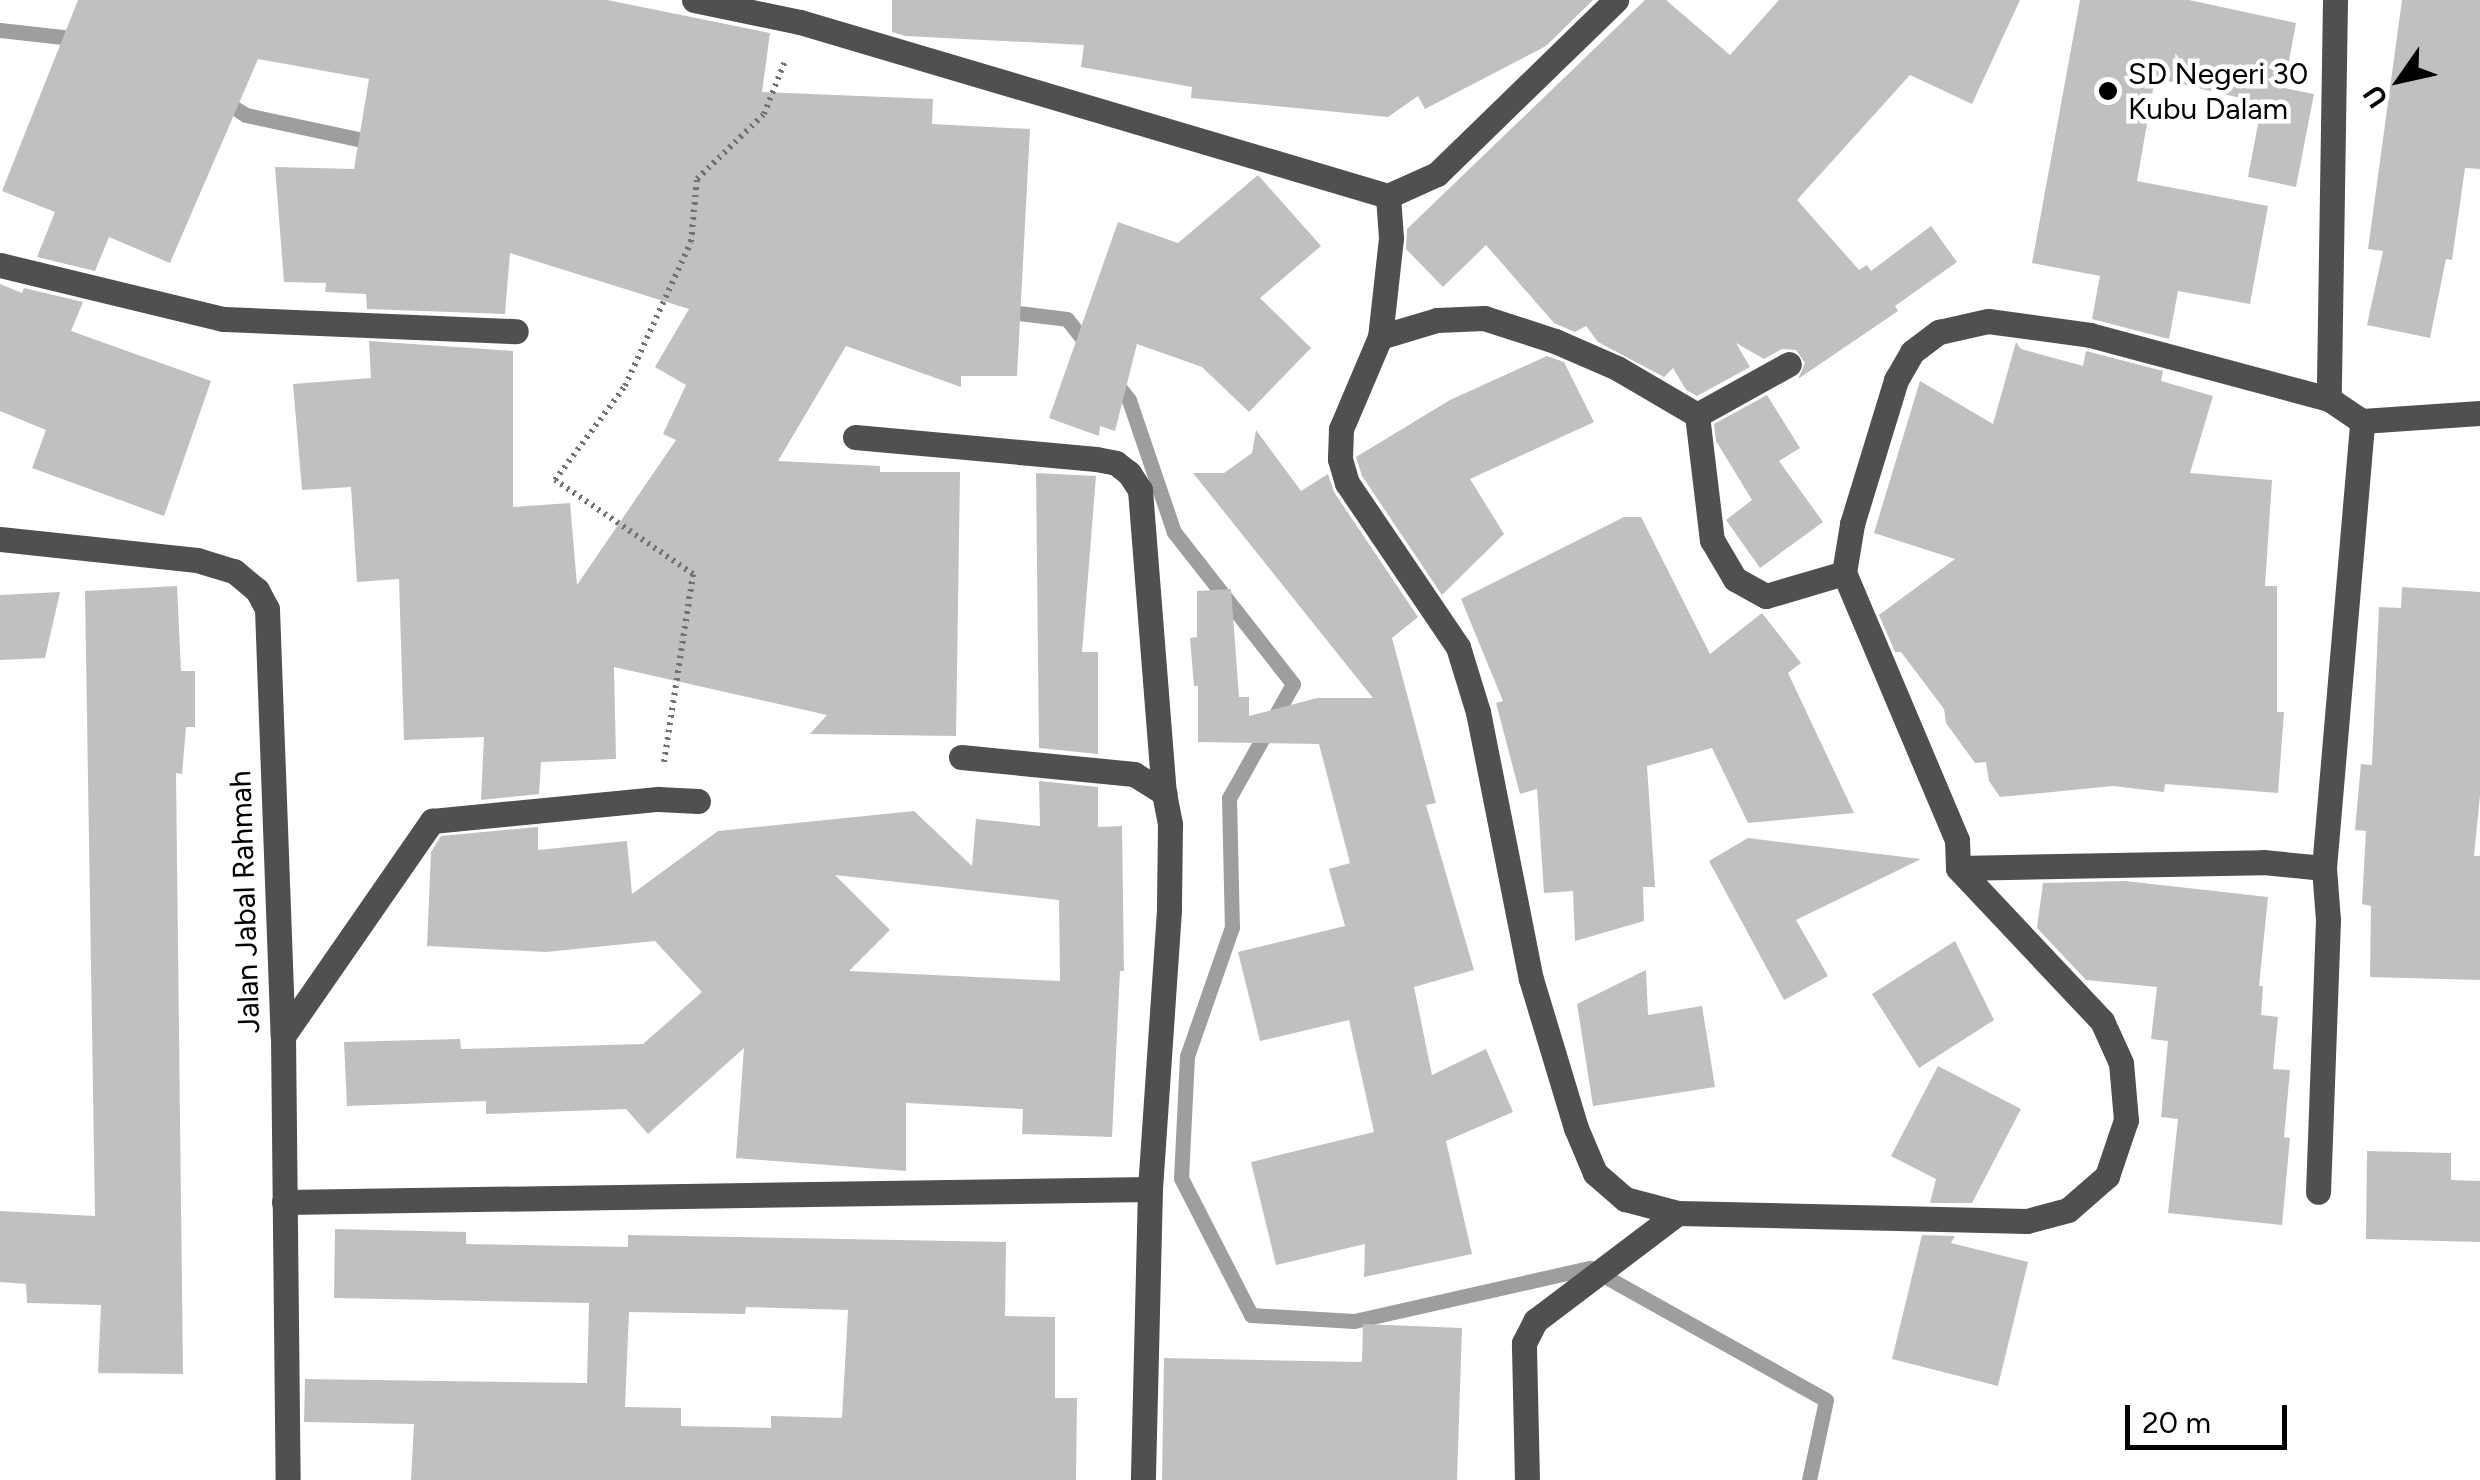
<!DOCTYPE html>
<style>
body{margin:0}
#map{position:relative;width:2480px;height:1480px;overflow:hidden;background:#fff;font-family:Figtree,sans-serif}
div>[style]{position:absolute}
[style*='--x']{left:calc(var(--x)*1px);top:calc(var(--y)*1px);width:calc(var(--w)*1px);rotate:calc(var(--a)*1deg)}
.stream>*{height:15px;margin:-7.5px;padding:0 7.5px;transform-origin:7.5px;border-radius:7.5px;background:#9e9e9e}
.building>*{inset:0;background:#c0c0c0}
.path>*{height:6px;margin-top:-3px;transform-origin:0;background:repeating-linear-gradient(90deg,#727272 0 2.5px,transparent 0 7.5px)}
.minor>*{height:25px;margin:-12.5px;padding:0 12.5px;transform-origin:12.5px;border-radius:12.5px;background:#505050}
.dots>*{width:28px;height:28px;translate:-50% -50%;box-sizing:border-box;border:5px solid #fff;border-radius:50%}
span{translate:-50% -50%;white-space:nowrap;text-align:center;line-height:1.15;-webkit-text-stroke:9px #fff;paint-order:stroke}
.poi-label{font-size:30px;color:#000}
.left{translate:0 -50%;text-align:left}
.street-label{font-size:30px;color:#000}
.north{position:absolute;left:2350px;top:30px;width:100px;height:100px;-webkit-text-stroke:8px #fff;paint-order:stroke;rotate:236deg;font-size:28px;font-weight:700;line-height:40px;text-align:center;color:#000}
.north::after{content:'';display:block;margin:auto;width:35px;height:45px;background:#000;clip-path:polygon(50% 0,100% 100%,50% 72%,0 100%)}
.scale{position:absolute;left:2125px;top:1405px;width:162px;height:45px;box-sizing:border-box;border:5px solid #000;border-top:0;padding-left:12px;font-size:30px;line-height:35px;white-space:nowrap;color:#000;-webkit-text-stroke:8px #fff;paint-order:stroke}
</style>
<div id="map">
<div class="stream">
<i style="--x:0;--y:30;--w:81;--a:6.4"></i>
<i style="--x:222;--y:100;--w:28;--a:32"></i>
<i style="--x:246;--y:115;--w:134;--a:12.1"></i>
<i style="--x:1002;--y:311;--w:65;--a:7"></i>
<i style="--x:1067;--y:319;--w:36;--a:52"></i>
<i style="--x:1112;--y:378;--w:28;--a:52"></i>
<i style="--x:1129;--y:400;--w:139;--a:71.2"></i>
<i style="--x:1174;--y:532;--w:193;--a:51.9"></i>
<i style="--x:1293;--y:684;--w:131;--a:119.3"></i>
<i style="--x:1229;--y:798;--w:129;--a:88.7"></i>
<i style="--x:1232;--y:927;--w:137;--a:109.2"></i>
<i style="--x:1187;--y:1056;--w:122;--a:92.8"></i>
<i style="--x:1181;--y:1178;--w:154;--a:62.9"></i>
<i style="--x:1251;--y:1315;--w:103;--a:3.3"></i>
<i style="--x:1354;--y:1321;--w:242;--a:-12.7"></i>
<i style="--x:1590;--y:1268;--w:270;--a:29.2"></i>
<i style="--x:1826;--y:1400;--w:82;--a:102"></i>
</div>
<div class="building">
<i style="clip-path:polygon(78px 0,607px 0,770px 33px,762px 92px,933px 99px,932px 124px,1030px 129px,1017px 376px,961px 376px,961px 387px,846px 346px,778px 461px,880px 466px,880px 472px,960px 472px,956px 736px,810px 734px,827px 715px,614px 667px,616px 759px,541px 762px,539px 794px,481px 800px,484px 737px,404px 740px,399px 579px,357px 582px,351px 487px,302px 490px,293px 384px,371px 378px,369px 341px,513px 351px,513px 507px,570px 503px,577px 585px,676px 440px,663px 434px,686px 385px,655px 367px,689px 309px,510px 253px,505px 314px,367px 309px,366px 294px,325px 292px,326px 283px,284px 282px,275px 167px,354px 169px,369px 79px,258px 59px,170px 263px,109px 237px,95px 271px,37px 257px,55px 212px,2px 191px)"></i>
<i style="clip-path:polygon(892px 0,1593px 0,1546px 46px,1425px 109px,1418px 96px,1388px 117px,1191px 98px,1192px 87px,1081px 67px,1084px 45px,905px 36px,892px 32px)"></i>
<i style="clip-path:polygon(1645px 0,1666px 0,1730px 55px,1779px 0,2020px 0,1972px 104px,1910px 75px,1797px 200px,1859px 270px,1867px 265px,1871px 271px,1931px 226px,1957px 262px,1895px 306px,1898px 311px,1798px 379px,1805px 363px,1796px 350px,1782px 349px,1764px 359px,1736px 343px,1750px 367px,1697px 396px,1686px 390px,1673px 368px,1664px 377px,1598px 342px,1586px 326px,1575px 332px,1554px 323px,1486px 245px,1443px 287px,1406px 249px,1407px 229px)"></i>
<i style="clip-path:polygon(2080px 0,2189px 0,2296px 23px,2284px 88px,2314px 94px,2296px 187px,2248px 177px,2262px 103px,2155px 78px,2137px 181px,2268px 206px,2250px 304px,2178px 291px,2169px 339px,2092px 319px,2100px 276px,2032px 263px)"></i>
<i style="clip-path:polygon(2402px 0,2480px 0,2480px 169px,2465px 168px,2452px 260px,2446px 259px,2430px 338px,2367px 325px,2383px 251px,2368px 249px)"></i>
<i style="clip-path:polygon(1258px 175px,1321px 246px,1260px 298px,1311px 348px,1249px 412px,1202px 367px,1137px 344px,1115px 431px,1100px 426px,1099px 436px,1049px 418px,1118px 222px,1178px 243px)"></i>
<i style="clip-path:polygon(0 284px,22px 293px,24px 288px,83px 302px,71px 331px,211px 381px,164px 516px,32px 468px,46px 430px,0 411px)"></i>
<i style="clip-path:polygon(2016px 342px,2021px 349px,2083px 366px,2086px 351px,2163px 371px,2161px 381px,2213px 396px,2190px 473px,2272px 480px,2265px 586px,2277px 586px,2277px 712px,2284px 712px,2278px 793px,2165px 784px,2164px 792px,2113px 786px,2000px 797px,1989px 781px,1986px 762px,1975px 763px,1946px 723px,1944px 709px,1901px 652px,1895px 652px,1879px 615px,1955px 559px,1874px 533px,1920px 381px,1993px 424px)"></i>
<i style="clip-path:polygon(1547px 356px,1564px 362px,1594px 422px,1470px 479px,1504px 534px,1442px 595px,1362px 476px,1356px 457px,1450px 400px)"></i>
<i style="clip-path:polygon(1767px 395px,1800px 448px,1779px 461px,1823px 522px,1760px 568px,1726px 520px,1752px 500px,1716px 441px,1714px 424px)"></i>
<i style="clip-path:polygon(1256px 430px,1301px 491px,1328px 474px,1334px 492px,1418px 617px,1392px 638px,1436px 803px,1426px 805px,1474px 970px,1414px 987px,1432px 1075px,1486px 1049px,1513px 1112px,1446px 1141px,1472px 1254px,1364px 1277px,1365px 1244px,1276px 1265px,1251px 1162px,1374px 1132px,1349px 1020px,1260px 1041px,1238px 952px,1345px 926px,1329px 869px,1350px 863px,1319px 744px,1198px 742px,1198px 686px,1194px 686px,1190px 638px,1197px 637px,1197px 591px,1231px 589px,1239px 697px,1249px 697px,1249px 716px,1317px 698px,1373px 698px,1193px 473px,1224px 473px,1252px 453px)"></i>
<i style="clip-path:polygon(1036px 473px,1096px 476px,1082px 652px,1098px 652px,1098px 754px,1039px 748px)"></i>
<i style="clip-path:polygon(1624px 517px,1641px 517px,1710px 654px,1762px 613px,1801px 663px,1788px 673px,1854px 813px,1748px 823px,1712px 748px,1647px 766px,1655px 887px,1643px 887px,1644px 921px,1575px 941px,1573px 891px,1544px 893px,1537px 789px,1520px 794px,1496px 703px,1503px 701px,1461px 599px)"></i>
<i style="clip-path:polygon(177px 586px,181px 671px,195px 671px,195px 727px,186px 727px,182px 774px,176px 773px,183px 1374px,98px 1373px,101px 1305px,27px 1303px,26px 1284px,0 1282px,0 1211px,95px 1216px,85px 591px)"></i>
<i style="clip-path:polygon(2402px 587px,2480px 592px,2480px 795px,2474px 856px,2480px 856px,2480px 980px,2370px 977px,2371px 906px,2362px 904px,2366px 831px,2355px 830px,2361px 764px,2372px 765px,2379px 607px,2401px 608px)"></i>
<i style="clip-path:polygon(60px 592px,45px 658px,0 660px,0 595px)"></i>
<i style="clip-path:polygon(evenodd,1039px 781px,1098px 787px,1098px 827px,1122px 826px,1124px 971px,1120px 971px,1112px 1137px,1022px 1134px,1023px 1109px,906px 1103px,906px 1171px,736px 1158px,744px 1048px,648px 1134px,626px 1109px,486px 1114px,486px 1101px,347px 1106px,344px 1042px,460px 1039px,461px 1049px,643px 1044px,702px 992px,655px 941px,546px 952px,427px 946px,431px 852px,441px 836px,538px 827px,538px 850px,627px 841px,632px 894px,718px 831px,914px 811px,972px 866px,976px 819px,1040px 826px,1039px 781px,835px 875px,1059px 900px,1060px 981px,849px 971px,890px 930px,835px 875px)"></i>
<i style="clip-path:polygon(1748px 838px,1921px 859px,1796px 920px,1828px 976px,1784px 1000px,1709px 861px)"></i>
<i style="clip-path:polygon(2125px 881px,2268px 897px,2259px 986px,2263px 986px,2261px 1015px,2278px 1017px,2273px 1069px,2290px 1070px,2284px 1137px,2290px 1138px,2282px 1225px,2168px 1213px,2178px 1119px,2161px 1117px,2168px 1041px,2151px 1039px,2157px 987px,2086px 980px,2037px 928px,2043px 883px)"></i>
<i style="clip-path:polygon(1955px 941px,1994px 1020px,1919px 1068px,1872px 994px)"></i>
<i style="clip-path:polygon(1646px 970px,1648px 1015px,1702px 1006px,1715px 1087px,1593px 1106px,1577px 1004px)"></i>
<i style="clip-path:polygon(1938px 1066px,2021px 1109px,1972px 1203px,1930px 1203px,1936px 1179px,1891px 1156px)"></i>
<i style="clip-path:polygon(2367px 1151px,2451px 1153px,2451px 1180px,2480px 1181px,2480px 1242px,2366px 1239px)"></i>
<i style="clip-path:polygon(evenodd,335px 1229px,466px 1232px,466px 1244px,628px 1247px,628px 1235px,1006px 1242px,1005px 1316px,1055px 1317px,1055px 1398px,1077px 1398px,1076px 1480px,411px 1480px,414px 1424px,304px 1422px,305px 1379px,587px 1383px,589px 1303px,334px 1298px,335px 1229px,746px 1307px,848px 1310px,842px 1418px,771px 1416px,771px 1428px,681px 1426px,681px 1408px,625px 1407px,629px 1312px,745px 1314px,746px 1307px)"></i>
<i style="clip-path:polygon(1922px 1235px,1955px 1236px,1951px 1243px,2028px 1262px,1998px 1386px,1892px 1359px)"></i>
<i style="clip-path:polygon(1363px 1324px,1462px 1328px,1457px 1480px,1162px 1480px,1164px 1358px,1362px 1362px)"></i>
</div>
<div class="path">
<i style="--x:664;--y:762;--w:190;--a:-81.2"></i>
<i style="--x:693;--y:574;--w:167;--a:-145.7"></i>
<i style="--x:555;--y:480;--w:117;--a:-53.3"></i>
<i style="--x:625;--y:386;--w:158;--a:-65.4"></i>
<i style="--x:691;--y:242;--w:63;--a:-84.6"></i>
<i style="--x:697;--y:179;--w:93;--a:-44.1"></i>
<i style="--x:764;--y:114;--w:57;--a:-68.4"></i>
</div>
<div class="minor">
<i style="--x:694;--y:0;--w:108;--a:11.7"></i>
<i style="--x:800;--y:22;--w:613;--a:16.48"></i>
<i style="--x:1388;--y:196;--w:54;--a:-24.2"></i>
<i style="--x:1437;--y:174;--w:250;--a:-44.2"></i>
<i style="--x:2335;--y:0;--w:399;--a:90.9"></i>
<i style="--x:2329;--y:399;--w:40;--a:34"></i>
<i style="--x:2362;--y:421;--w:118;--a:-3.9"></i>
<i style="--x:1388;--y:196;--w:42;--a:85.9"></i>
<i style="--x:1391;--y:238;--w:100;--a:96.3"></i>
<i style="--x:1380;--y:337;--w:100;--a:113"></i>
<i style="--x:1341;--y:429;--w:30;--a:92"></i>
<i style="--x:1340;--y:459;--w:25;--a:74"></i>
<i style="--x:1347;--y:483;--w:198;--a:55.9"></i>
<i style="--x:1458;--y:647;--w:68;--a:72.9"></i>
<i style="--x:1478;--y:712;--w:272;--a:78.8"></i>
<i style="--x:1531;--y:979;--w:156;--a:73.2"></i>
<i style="--x:1576;--y:1128;--w:49;--a:67.1"></i>
<i style="--x:1595;--y:1173;--w:40;--a:41"></i>
<i style="--x:1625;--y:1199;--w:55;--a:14.8"></i>
<i style="--x:1678;--y:1213;--w:349;--a:1.3"></i>
<i style="--x:2027;--y:1221;--w:42;--a:-15"></i>
<i style="--x:2068;--y:1210;--w:52;--a:-41.1"></i>
<i style="--x:2107;--y:1176;--w:59;--a:-71.3"></i>
<i style="--x:2126;--y:1120;--w:57;--a:-95"></i>
<i style="--x:2121;--y:1063;--w:46;--a:-114.3"></i>
<i style="--x:2102;--y:1021;--w:210;--a:-133.3"></i>
<i style="--x:1958;--y:868;--w:28;--a:-92"></i>
<i style="--x:1957;--y:840;--w:290;--a:-112.9"></i>
<i style="--x:1844;--y:573;--w:50;--a:-80.7"></i>
<i style="--x:1852;--y:524;--w:151;--a:-73"></i>
<i style="--x:1896;--y:380;--w:32;--a:-60"></i>
<i style="--x:1912;--y:352;--w:34;--a:-37"></i>
<i style="--x:1939;--y:332;--w:50;--a:-12.7"></i>
<i style="--x:1988;--y:321;--w:103;--a:7.8"></i>
<i style="--x:2090;--y:335;--w:247;--a:15"></i>
<i style="--x:0;--y:265;--w:230;--a:13.6"></i>
<i style="--x:224;--y:319;--w:292;--a:2.4"></i>
<i style="--x:1380;--y:337;--w:59;--a:-16.6"></i>
<i style="--x:1437;--y:320;--w:47;--a:-2.4"></i>
<i style="--x:1484;--y:318;--w:75;--a:17.9"></i>
<i style="--x:1555;--y:341;--w:68;--a:23.5"></i>
<i style="--x:1617;--y:368;--w:93;--a:30.4"></i>
<i style="--x:1697;--y:415;--w:126;--a:83.2"></i>
<i style="--x:1712;--y:540;--w:45;--a:59.5"></i>
<i style="--x:1735;--y:579;--w:35;--a:29"></i>
<i style="--x:1766;--y:596;--w:81;--a:-16.4"></i>
<i style="--x:1697;--y:415;--w:105;--a:-29"></i>
<i style="--x:855;--y:437;--w:242;--a:5.2"></i>
<i style="--x:1096;--y:459;--w:20;--a:11"></i>
<i style="--x:1116;--y:463;--w:16;--a:38"></i>
<i style="--x:1129;--y:473;--w:20;--a:57"></i>
<i style="--x:1140;--y:490;--w:304;--a:85.5"></i>
<i style="--x:0;--y:539;--w:198;--a:6.1"></i>
<i style="--x:197;--y:560;--w:39;--a:17"></i>
<i style="--x:234;--y:571;--w:30;--a:40"></i>
<i style="--x:257;--y:590;--w:21;--a:62"></i>
<i style="--x:267;--y:609;--w:427;--a:87.9"></i>
<i style="--x:283;--y:1036;--w:444;--a:89.4"></i>
<i style="--x:961;--y:757;--w:174;--a:5.6"></i>
<i style="--x:1134;--y:774;--w:36;--a:32"></i>
<i style="--x:1164;--y:793;--w:32;--a:79"></i>
<i style="--x:1170;--y:824;--w:86;--a:90.7"></i>
<i style="--x:1169;--y:910;--w:280;--a:93.9"></i>
<i style="--x:1150;--y:1189;--w:291;--a:91.4"></i>
<i style="--x:1958;--y:868;--w:305;--a:-1.1"></i>
<i style="--x:2263;--y:862;--w:61;--a:5.6"></i>
<i style="--x:2324;--y:868;--w:52;--a:85.6"></i>
<i style="--x:2328;--y:920;--w:272;--a:92.1"></i>
<i style="--x:2324;--y:868;--w:449;--a:-85.1"></i>
<i style="--x:283;--y:1036;--w:262;--a:-55.3"></i>
<i style="--x:432;--y:821;--w:227;--a:-5.6"></i>
<i style="--x:658;--y:799;--w:40;--a:2.9"></i>
<i style="--x:284;--y:1202;--w:866;--a:-0.86"></i>
<i style="--x:1527;--y:1480;--w:137;--a:-91.3"></i>
<i style="--x:1524;--y:1343;--w:25;--a:-63"></i>
<i style="--x:1535;--y:1321;--w:179;--a:-37.1"></i>
</div>
<div class="dots">
<i style="left:2108px;top:91px;background:#000"></i>
</div>
<div class="poi-label">
<span class="left" style="left:2128px;top:91px">SD Negeri 30<br>Kubu Dalam</span>
</div>
<div class="street-label">
<span style="left:245px;top:902px;rotate:-92deg">Jalan Jabal Rahmah</span>
</div>
<div class="north">U</div>
<div class="scale">20 m</div>
</div>
